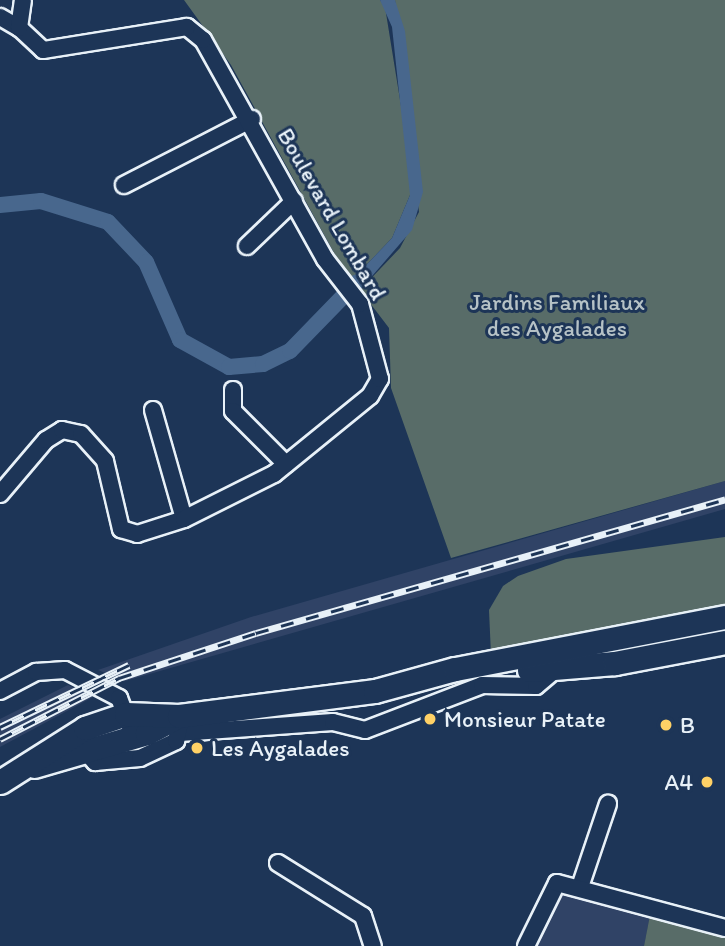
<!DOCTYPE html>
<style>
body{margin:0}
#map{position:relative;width:725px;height:946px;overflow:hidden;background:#1d3557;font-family:Itim,sans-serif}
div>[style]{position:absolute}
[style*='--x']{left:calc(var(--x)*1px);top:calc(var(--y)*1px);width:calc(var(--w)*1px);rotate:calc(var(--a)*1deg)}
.built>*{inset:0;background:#304366}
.green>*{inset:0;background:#586c68}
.water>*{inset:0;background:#48678d}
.canal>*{height:16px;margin:-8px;padding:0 8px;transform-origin:8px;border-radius:8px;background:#48678d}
.roads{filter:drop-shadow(2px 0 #e8f1f8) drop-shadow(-2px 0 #e8f1f8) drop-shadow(0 2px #e8f1f8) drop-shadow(0 -2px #e8f1f8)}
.street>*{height:16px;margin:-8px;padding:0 8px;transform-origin:8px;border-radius:8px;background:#1d3557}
.secondary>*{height:23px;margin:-11.5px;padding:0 11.5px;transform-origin:11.5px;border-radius:11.5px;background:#1d3557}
.rail>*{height:7px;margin-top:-3.5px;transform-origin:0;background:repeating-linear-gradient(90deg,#1d3557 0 13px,#e8f1f8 0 26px);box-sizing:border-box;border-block:2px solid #e8f1f8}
.dots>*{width:19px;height:19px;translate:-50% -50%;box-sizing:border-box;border:4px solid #1d3557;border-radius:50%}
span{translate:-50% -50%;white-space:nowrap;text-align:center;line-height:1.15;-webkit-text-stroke:6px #1d3557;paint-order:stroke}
.street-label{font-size:23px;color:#e8f1f8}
.park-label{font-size:23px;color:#b6c2c6}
.poi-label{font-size:23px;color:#e8f1f8}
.left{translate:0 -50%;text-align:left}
.right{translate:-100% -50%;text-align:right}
</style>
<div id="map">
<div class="built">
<i style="clip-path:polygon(725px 481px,725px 509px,125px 681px,98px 670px,251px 617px)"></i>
<i style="clip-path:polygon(68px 685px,93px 697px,0 747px,0 719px)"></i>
<i style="clip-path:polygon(557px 890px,650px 915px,644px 946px,536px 946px)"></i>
</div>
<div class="green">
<i style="clip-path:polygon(184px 0,380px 0,385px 7px,411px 168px,410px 195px,392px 238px,350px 282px,231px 65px)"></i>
<i style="clip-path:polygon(395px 0,725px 0,725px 481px,451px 558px,391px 388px,389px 328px,360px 290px,400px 248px,419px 212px)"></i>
<i style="clip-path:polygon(725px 537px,725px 607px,491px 655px,489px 610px,503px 586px,518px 576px,566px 559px)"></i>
<i style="clip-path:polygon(650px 915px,725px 937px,725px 946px,644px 946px)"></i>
</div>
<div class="water">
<i style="clip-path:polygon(380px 0,395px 0,405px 31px,423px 192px,412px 230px,360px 290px,350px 282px,392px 238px,410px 195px,392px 27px)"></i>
</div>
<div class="canal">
<i style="--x:0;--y:205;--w:41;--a:-5.6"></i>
<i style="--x:41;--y:201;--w:70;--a:17.4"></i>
<i style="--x:108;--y:222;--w:55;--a:46.5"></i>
<i style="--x:146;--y:262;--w:85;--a:66.4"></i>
<i style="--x:180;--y:340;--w:56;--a:28.9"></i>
<i style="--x:229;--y:367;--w:34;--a:-5"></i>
<i style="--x:263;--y:364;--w:30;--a:-26"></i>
<i style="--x:290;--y:351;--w:96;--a:-45.8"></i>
</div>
<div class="roads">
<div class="street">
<i style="--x:0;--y:17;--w:22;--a:30"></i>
<i style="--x:124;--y:185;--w:144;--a:-27.3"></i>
<i style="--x:247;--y:246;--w:65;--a:-43.8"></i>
<i style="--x:233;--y:390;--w:21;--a:90"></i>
<i style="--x:233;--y:411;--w:75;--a:45"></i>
<i style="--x:153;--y:410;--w:113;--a:74.1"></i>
<i style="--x:0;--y:494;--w:71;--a:-49.6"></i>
<i style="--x:46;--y:440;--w:19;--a:-32"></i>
<i style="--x:62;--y:430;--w:19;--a:12"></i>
<i style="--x:81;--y:434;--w:36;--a:48"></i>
<i style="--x:105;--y:461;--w:70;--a:76.8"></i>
<i style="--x:121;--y:529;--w:17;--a:17"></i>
<i style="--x:137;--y:534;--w:49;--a:-17.7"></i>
<i style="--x:184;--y:519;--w:101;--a:-26.6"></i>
<i style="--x:274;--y:474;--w:124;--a:-39.1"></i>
<i style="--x:370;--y:396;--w:20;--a:-60"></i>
<i style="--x:380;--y:379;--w:78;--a:-104.9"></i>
<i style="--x:360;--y:304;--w:57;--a:-127.9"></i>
<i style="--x:325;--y:259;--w:251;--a:-119.1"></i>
<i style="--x:203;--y:40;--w:21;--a:-141"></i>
<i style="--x:187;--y:27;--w:146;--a:170.9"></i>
<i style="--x:43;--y:50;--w:33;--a:-137"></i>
<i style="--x:19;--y:28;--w:28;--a:-82"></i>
<i style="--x:0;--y:691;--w:41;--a:-27.8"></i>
<i style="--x:36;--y:672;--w:29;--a:-4"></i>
<i style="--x:65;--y:670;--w:61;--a:27.4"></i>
<i style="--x:119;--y:698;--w:30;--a:69"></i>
<i style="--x:130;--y:726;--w:18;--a:22"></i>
<i style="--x:180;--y:733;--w:153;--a:-4.1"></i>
<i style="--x:333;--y:722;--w:33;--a:14"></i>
<i style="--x:365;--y:730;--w:125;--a:-21"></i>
<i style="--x:482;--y:685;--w:54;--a:1.1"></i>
<i style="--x:536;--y:686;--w:30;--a:-40"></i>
<i style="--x:81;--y:747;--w:21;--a:47"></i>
<i style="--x:95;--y:762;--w:45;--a:-5.1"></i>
<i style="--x:140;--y:758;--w:40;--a:-25"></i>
<i style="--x:176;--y:741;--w:18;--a:-77"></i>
<i style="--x:278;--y:863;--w:100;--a:31.9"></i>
<i style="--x:363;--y:916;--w:32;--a:72"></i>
<i style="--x:580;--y:887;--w:88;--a:-71.4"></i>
<i style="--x:526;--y:946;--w:70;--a:-63.8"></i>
<i style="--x:557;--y:883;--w:174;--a:15"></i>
</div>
<div class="secondary">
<i style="--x:529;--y:670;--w:86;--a:-4.7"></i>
<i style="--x:615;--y:663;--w:112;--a:-10.8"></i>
<i style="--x:34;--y:766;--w:118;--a:-16.3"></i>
<i style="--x:147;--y:733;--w:36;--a:-28"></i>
<i style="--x:0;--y:782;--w:101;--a:-32.4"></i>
<i style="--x:85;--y:728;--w:43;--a:-18.9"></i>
<i style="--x:126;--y:714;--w:53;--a:2.2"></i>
<i style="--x:179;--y:716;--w:198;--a:-7.3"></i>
<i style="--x:375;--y:691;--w:83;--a:-15.4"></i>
<i style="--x:455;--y:669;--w:275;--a:-10.9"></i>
</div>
</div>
<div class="rail">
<i style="--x:0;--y:727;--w:143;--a:-25.7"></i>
<i style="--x:0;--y:739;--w:134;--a:-27.1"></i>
<i style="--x:119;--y:678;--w:144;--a:-18.2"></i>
<i style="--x:256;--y:633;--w:488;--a:-15.9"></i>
</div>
<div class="dots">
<i style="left:430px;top:719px;background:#ffd166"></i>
<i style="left:666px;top:725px;background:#ffd166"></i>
<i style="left:197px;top:748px;background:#ffd166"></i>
<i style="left:707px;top:782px;background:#ffd166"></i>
</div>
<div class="street-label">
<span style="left:332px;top:214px;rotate:60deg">Boulevard Lombard</span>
</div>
<div class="park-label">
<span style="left:557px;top:315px">Jardins Familiaux<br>des Aygalades</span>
</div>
<div class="poi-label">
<span class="left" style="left:444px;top:719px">Monsieur Patate</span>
<span class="left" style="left:680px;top:725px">B</span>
<span class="left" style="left:211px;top:748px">Les Aygalades</span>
<span class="right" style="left:693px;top:782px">A4</span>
</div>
</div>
